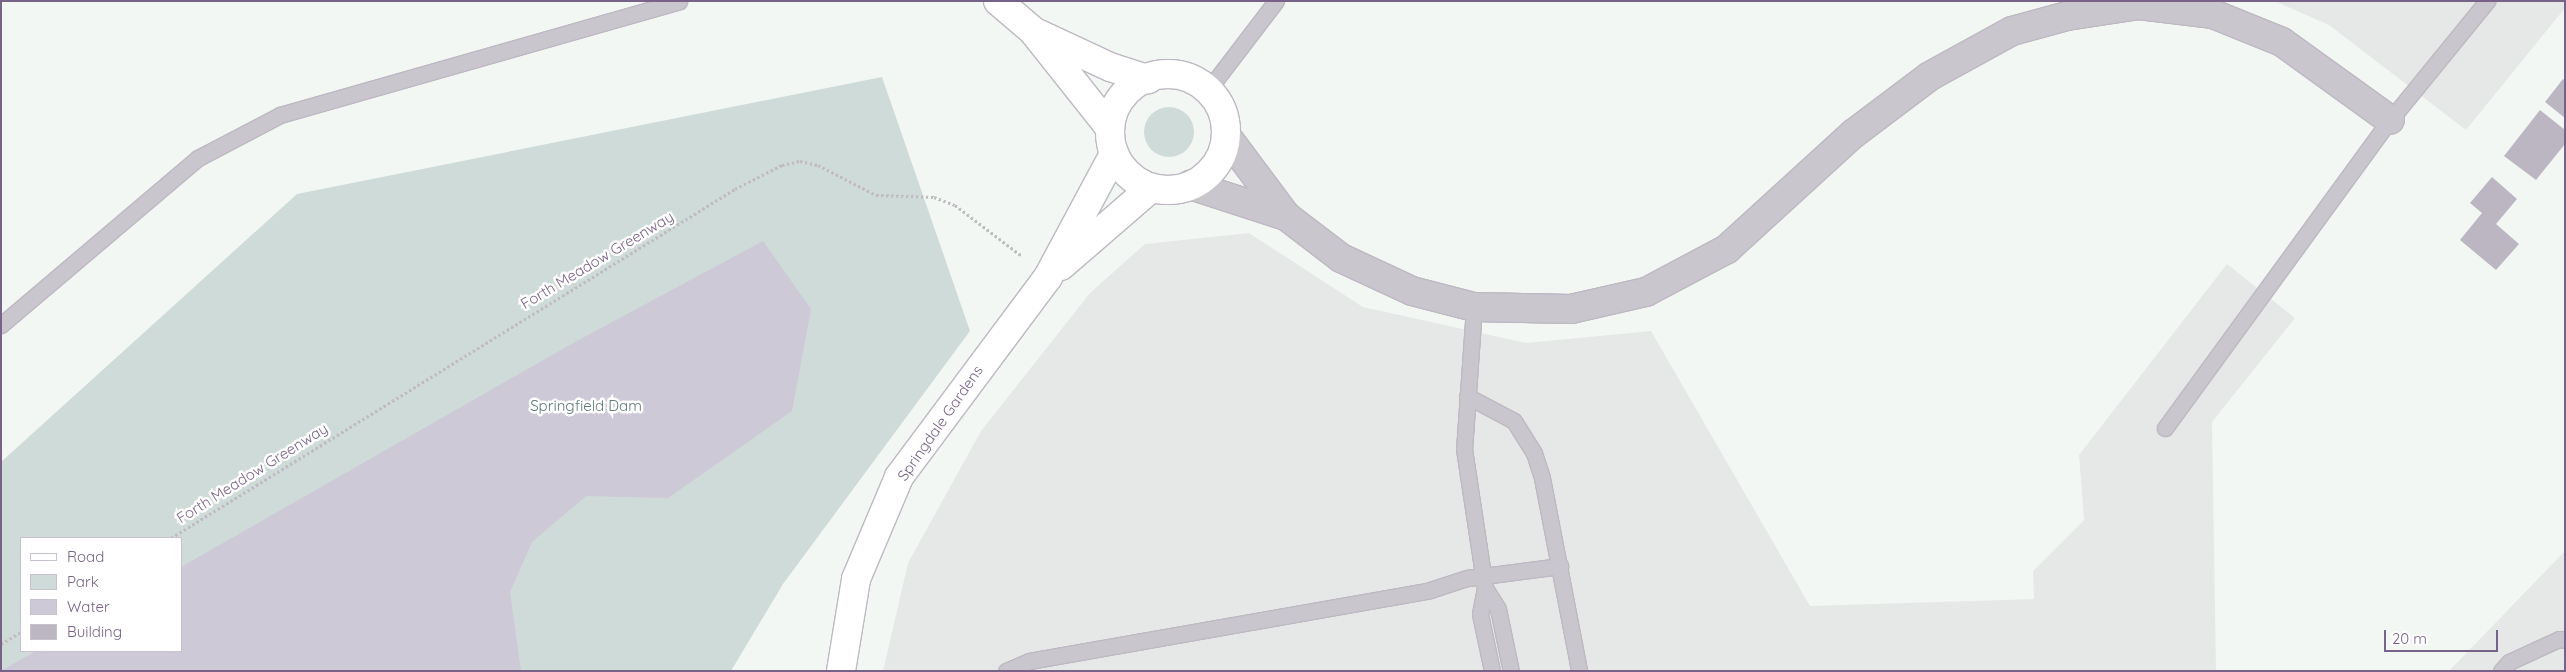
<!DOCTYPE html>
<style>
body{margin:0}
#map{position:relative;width:2566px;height:672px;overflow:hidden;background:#f3f7f4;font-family:Quicksand,sans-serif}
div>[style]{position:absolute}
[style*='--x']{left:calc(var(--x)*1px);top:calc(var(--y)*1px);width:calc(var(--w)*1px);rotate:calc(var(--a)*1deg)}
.built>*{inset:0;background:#e6e8e7}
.green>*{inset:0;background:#cfdbd8}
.round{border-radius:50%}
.water>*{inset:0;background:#cec9d6}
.building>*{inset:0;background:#bcb5c2}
.path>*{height:3px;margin-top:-1.5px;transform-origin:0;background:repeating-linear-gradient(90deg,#bfbbc1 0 2.5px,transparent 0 5px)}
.roads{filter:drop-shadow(1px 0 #beb8c2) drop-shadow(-1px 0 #beb8c2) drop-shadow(0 1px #beb8c2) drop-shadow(0 -1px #beb8c2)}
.lane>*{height:15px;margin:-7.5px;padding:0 7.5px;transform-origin:7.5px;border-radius:7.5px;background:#cac6ce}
.street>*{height:28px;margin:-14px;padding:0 14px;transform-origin:14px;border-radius:14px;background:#cac6ce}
.secondary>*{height:28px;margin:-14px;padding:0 14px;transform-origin:14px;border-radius:14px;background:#fff}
.secondary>.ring{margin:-14px;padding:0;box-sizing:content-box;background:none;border:28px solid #fff;border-radius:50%}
span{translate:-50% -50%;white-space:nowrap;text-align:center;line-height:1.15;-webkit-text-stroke:5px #fff;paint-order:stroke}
.street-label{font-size:15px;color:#786388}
.park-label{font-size:15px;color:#5f7977}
.frame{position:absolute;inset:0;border:2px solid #786388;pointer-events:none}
.legend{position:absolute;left:20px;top:537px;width:162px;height:115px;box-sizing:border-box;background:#fff;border:1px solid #c9c1cf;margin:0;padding:6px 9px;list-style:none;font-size:15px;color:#786388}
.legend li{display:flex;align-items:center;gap:10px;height:25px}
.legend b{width:25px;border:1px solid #c9c1cf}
.scale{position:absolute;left:2384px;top:630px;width:114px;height:22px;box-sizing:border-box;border:2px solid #786388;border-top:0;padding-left:6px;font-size:15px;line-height:18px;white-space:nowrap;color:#786388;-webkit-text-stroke:4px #fff;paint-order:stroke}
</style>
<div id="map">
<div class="built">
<i style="clip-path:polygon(2274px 1px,2565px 1px,2565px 8px,2466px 130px,2329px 25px)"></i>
<i style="clip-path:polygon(1249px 233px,1363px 307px,1526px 343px,1651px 331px,1810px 606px,2034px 599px,2033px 571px,2084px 520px,2079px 455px,2227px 264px,2295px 318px,2212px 422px,2216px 671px,883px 671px,908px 563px,981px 431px,1090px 293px,1145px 244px)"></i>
<i style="clip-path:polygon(2565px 551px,2565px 671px,2449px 671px)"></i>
</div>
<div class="green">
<i style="clip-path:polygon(evenodd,882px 77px,970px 331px,783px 584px,731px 671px,1px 671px,1px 462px,297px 194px,882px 77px,21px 538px,181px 538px,181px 651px,21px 651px,21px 538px)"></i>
<i class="round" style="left:1144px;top:107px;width:50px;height:50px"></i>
</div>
<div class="water">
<i style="clip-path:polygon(763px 241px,811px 309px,792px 411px,668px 498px,586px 496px,532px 542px,510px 592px,521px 671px,1px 671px,36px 651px,181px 651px,181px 567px,575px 342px)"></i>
</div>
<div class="building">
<i style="clip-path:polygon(2563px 79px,2565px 80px,2565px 118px,2545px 102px)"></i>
<i style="clip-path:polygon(2540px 110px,2565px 130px,2565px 144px,2536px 180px,2504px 156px)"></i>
<i style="clip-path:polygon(2492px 177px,2517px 199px,2496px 224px,2519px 244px,2496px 270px,2460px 240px,2482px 213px,2470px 203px)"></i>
</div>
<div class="path">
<i style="--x:171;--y:538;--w:663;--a:-31.75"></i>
<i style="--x:735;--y:189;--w:53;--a:-27.1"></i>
<i style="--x:782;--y:165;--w:18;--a:-13"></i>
<i style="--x:800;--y:161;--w:18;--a:13"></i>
<i style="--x:818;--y:165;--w:65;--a:27.3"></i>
<i style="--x:876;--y:195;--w:58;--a:2"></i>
<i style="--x:934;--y:197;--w:22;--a:21"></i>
<i style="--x:955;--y:205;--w:84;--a:37.3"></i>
<i style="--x:1;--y:644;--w:23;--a:-31"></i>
</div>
<div class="roads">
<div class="lane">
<i style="--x:1208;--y:90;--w:112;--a:-52.6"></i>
<i style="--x:1474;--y:307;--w:142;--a:94"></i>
<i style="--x:1464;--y:449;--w:141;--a:81.4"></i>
<i style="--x:1485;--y:588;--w:26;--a:101"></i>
<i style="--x:1480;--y:614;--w:58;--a:78.1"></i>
<i style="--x:1;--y:325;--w:258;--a:-40.3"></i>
<i style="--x:198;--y:158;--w:93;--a:-27.7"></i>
<i style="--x:280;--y:115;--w:415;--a:-15.9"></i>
<i style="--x:1467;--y:396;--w:53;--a:28"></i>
<i style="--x:1514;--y:421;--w:38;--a:58"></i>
<i style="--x:1534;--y:453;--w:26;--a:72"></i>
<i style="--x:1542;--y:478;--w:197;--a:79.1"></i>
<i style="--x:2165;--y:428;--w:381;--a:-53.9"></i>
<i style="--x:2390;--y:120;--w:154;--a:-50.8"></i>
<i style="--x:1485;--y:588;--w:25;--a:58"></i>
<i style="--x:1498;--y:609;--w:63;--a:78.2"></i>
<i style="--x:1006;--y:671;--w:25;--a:-23"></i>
<i style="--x:1029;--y:661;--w:407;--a:-10"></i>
<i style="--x:1430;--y:590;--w:40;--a:-18"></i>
<i style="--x:1468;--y:578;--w:93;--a:-7.4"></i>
<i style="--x:2501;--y:671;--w:12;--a:-48"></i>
<i style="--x:2509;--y:662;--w:55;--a:-24.7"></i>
<i style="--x:2559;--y:639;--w:6;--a:9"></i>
</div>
<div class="street">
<i style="--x:1227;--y:137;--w:99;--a:53.2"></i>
<i style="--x:1286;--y:216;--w:69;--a:37.4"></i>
<i style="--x:1341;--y:258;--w:78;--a:24.9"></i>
<i style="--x:1412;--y:291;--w:64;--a:14.5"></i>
<i style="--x:1474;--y:307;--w:97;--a:1.2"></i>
<i style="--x:1571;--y:309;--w:77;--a:-12.8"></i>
<i style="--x:1646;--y:292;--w:92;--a:-28"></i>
<i style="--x:1727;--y:249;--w:171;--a:-42.4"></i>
<i style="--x:1853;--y:134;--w:96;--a:-37"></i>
<i style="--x:1930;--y:76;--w:94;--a:-28.8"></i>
<i style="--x:2012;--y:31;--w:57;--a:-15.3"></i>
<i style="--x:2067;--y:16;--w:73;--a:-8.7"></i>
<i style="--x:2139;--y:5;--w:75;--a:6.9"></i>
<i style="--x:2213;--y:14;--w:74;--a:22.1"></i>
<i style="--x:2282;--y:42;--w:133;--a:35.8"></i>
<i style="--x:1190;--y:185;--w:101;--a:17.9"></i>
</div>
<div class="secondary">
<i style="--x:998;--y:1;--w:46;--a:40.6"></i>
<i style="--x:1033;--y:31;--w:124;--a:51.6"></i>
<i style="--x:1039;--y:34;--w:78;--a:24.9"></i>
<i style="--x:1110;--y:67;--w:40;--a:18"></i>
<i class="ring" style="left:1110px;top:74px;width:88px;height:88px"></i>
<i style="--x:1061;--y:266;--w:119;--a:-40.9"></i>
<i style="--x:841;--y:671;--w:93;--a:-80.7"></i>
<i style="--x:856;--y:579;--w:111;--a:-67.1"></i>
<i style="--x:899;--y:477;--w:249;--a:-53.3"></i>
<i style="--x:1048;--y:277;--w:140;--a:-61.8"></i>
</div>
</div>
<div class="street-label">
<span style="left:597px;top:260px;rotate:-31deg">Forth Meadow Greenway</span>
<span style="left:940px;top:423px;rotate:-55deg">Springdale Gardens</span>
<span style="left:252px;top:473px;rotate:-32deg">Forth Meadow Greenway</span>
</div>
<div class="park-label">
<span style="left:586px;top:406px">Springfield Dam</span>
</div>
<div class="frame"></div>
<ul class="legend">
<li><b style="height:6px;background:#fff"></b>Road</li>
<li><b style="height:14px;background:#cfdbd8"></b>Park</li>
<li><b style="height:14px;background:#cec9d6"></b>Water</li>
<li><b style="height:14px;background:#bcb5c2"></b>Building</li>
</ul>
<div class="scale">20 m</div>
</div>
